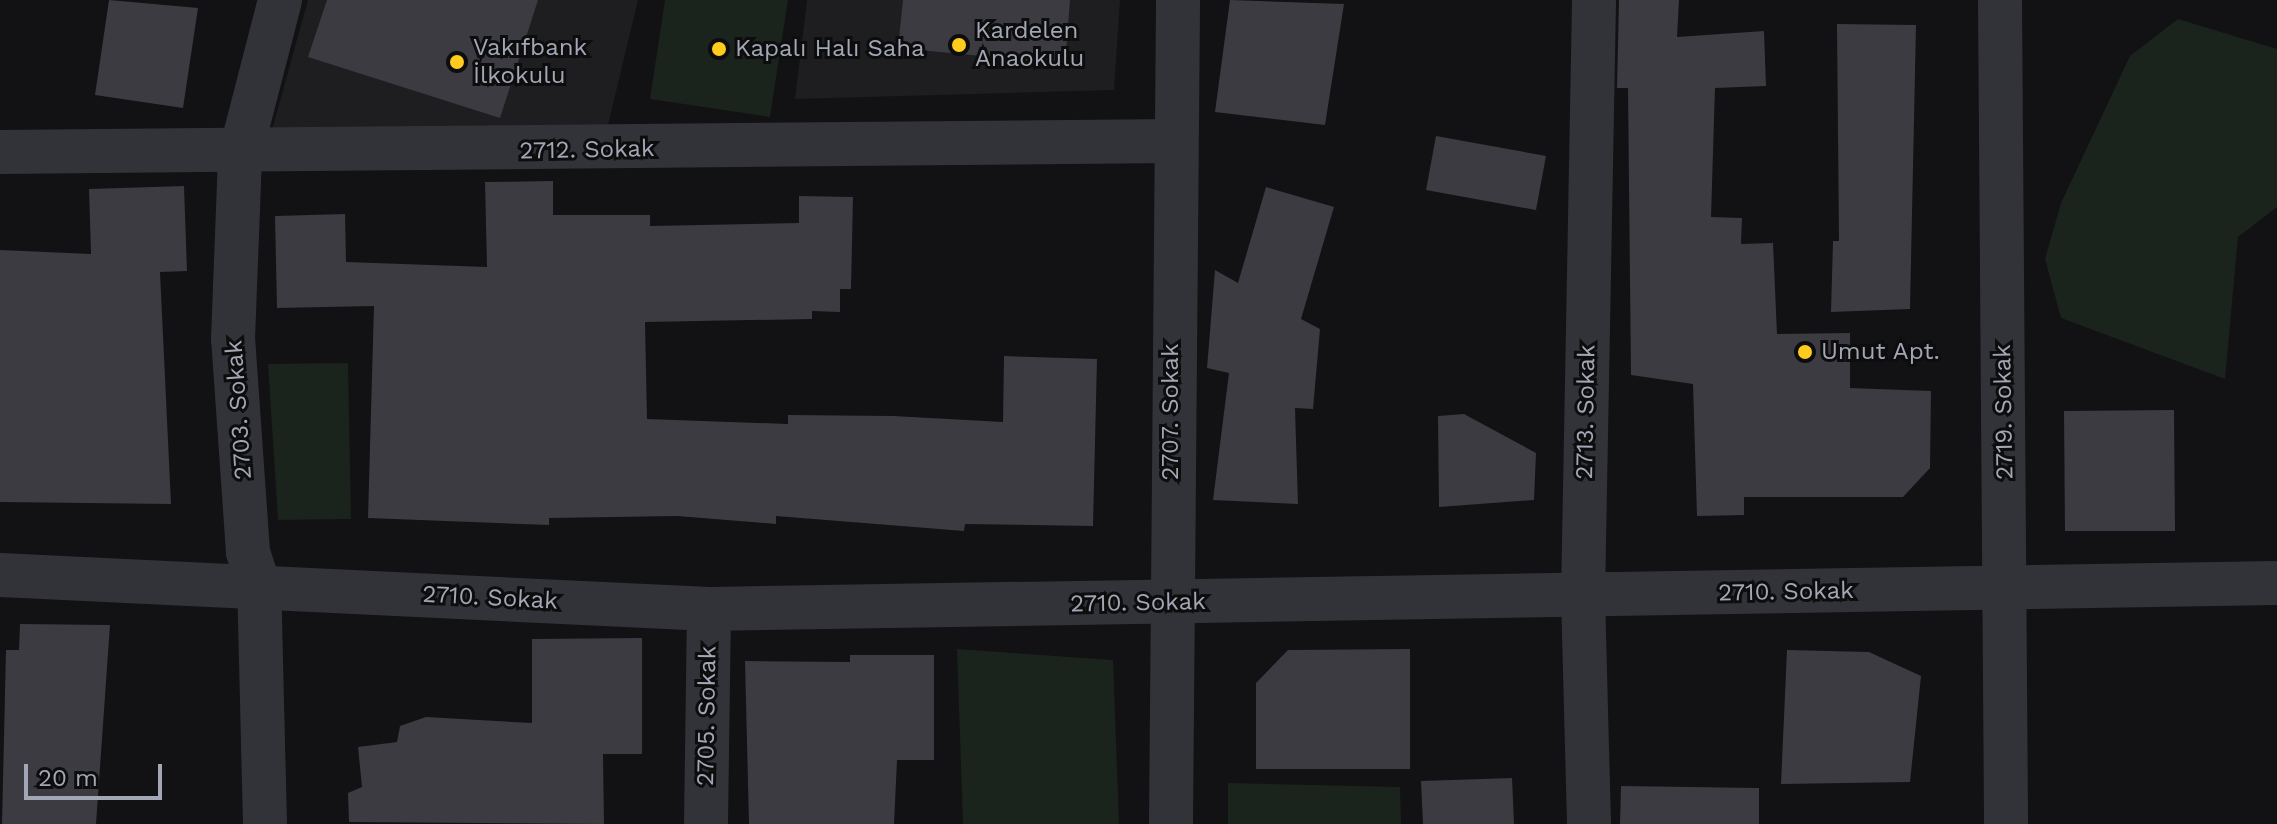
<!DOCTYPE html>
<meta charset="utf-8">
<style>
body{margin:0}
#map{position:relative;width:2277px;height:824px;overflow:hidden;background:#121113;font-family:"Work Sans",sans-serif}
div>[style]{position:absolute}
[style*='--x']{left:calc(var(--x)*1px);top:calc(var(--y)*1px);width:calc(var(--w)*1px);rotate:calc(var(--a)*1deg)}
.built>*{inset:0;background:#1e1d20}
.green>*{inset:0;background:#1b231d}
.building>*{inset:0;background:#3c3b41}
.minor>*{height:44px;margin:-22px;padding:0 22px;transform-origin:22px;border-radius:22px;background:#323339}
.dots>*{width:22px;height:22px;translate:-50% -50%;box-sizing:border-box;border:4px solid #0d0d0e;border-radius:50%}
span{translate:-50% -50%;white-space:nowrap;text-align:center;line-height:1.15;-webkit-text-stroke:6px #0d0d0e;paint-order:stroke}
.poi-label{font-size:24px;color:#a2a6b5}
.left{translate:0 -50%;text-align:left}
.street-label{font-size:24px;color:#a2a6b5}
.scale{position:absolute;left:24px;top:764px;width:138px;height:36px;box-sizing:border-box;border:4px solid #a2a6b5;border-top:0;padding-left:10px;font-size:24px;line-height:28px;white-space:nowrap;color:#a2a6b5;-webkit-text-stroke:6px #0d0d0e;paint-order:stroke}
</style>
<div id="map">
<div class="built">
<i style="clip-path:polygon(308px 0,638px 0,608px 125px,272px 130px)"></i>
<i style="clip-path:polygon(807px 0,1120px 0,1114px 90px,795px 99px)"></i>
</div>
<div class="green">
<i style="clip-path:polygon(665px 0,788px 0,770px 117px,650px 99px)"></i>
<i style="clip-path:polygon(2178px 19px,2277px 49px,2277px 207px,2238px 237px,2225px 379px,2061px 318px,2045px 259px,2061px 203px,2130px 56px)"></i>
<i style="clip-path:polygon(348px 363px,351px 519px,278px 520px,268px 364px)"></i>
<i style="clip-path:polygon(957px 649px,1113px 660px,1119px 824px,963px 824px)"></i>
<i style="clip-path:polygon(1228px 783px,1400px 787px,1401px 824px,1228px 824px)"></i>
</div>
<div class="building">
<i style="clip-path:polygon(109px 0,198px 8px,183px 108px,95px 95px)"></i>
<i style="clip-path:polygon(327px 0,538px 0,500px 118px,308px 57px)"></i>
<i style="clip-path:polygon(903px 0,1070px 0,1065px 64px,898px 48px)"></i>
<i style="clip-path:polygon(1230px 0,1344px 4px,1325px 125px,1215px 112px)"></i>
<i style="clip-path:polygon(1619px 0,1679px 0,1677px 37px,1764px 31px,1766px 86px,1715px 88px,1711px 217px,1742px 218px,1741px 244px,1773px 243px,1777px 334px,1850px 333px,1850px 388px,1931px 391px,1930px 468px,1903px 497px,1744px 497px,1744px 515px,1697px 516px,1693px 384px,1631px 375px,1628px 88px,1617px 88px)"></i>
<i style="clip-path:polygon(1837px 24px,1916px 25px,1910px 309px,1831px 312px,1833px 241px,1839px 241px)"></i>
<i style="clip-path:polygon(1436px 136px,1546px 156px,1536px 210px,1426px 190px)"></i>
<i style="clip-path:polygon(553px 181px,553px 215px,650px 215px,650px 226px,799px 223px,799px 196px,853px 197px,851px 289px,840px 289px,840px 312px,812px 311px,812px 319px,645px 322px,647px 419px,788px 424px,788px 415px,893px 416px,1003px 422px,1004px 356px,1097px 359px,1093px 526px,965px 524px,964px 531px,776px 516px,776px 524px,677px 516px,549px 518px,549px 525px,368px 518px,374px 306px,277px 308px,275px 216px,345px 214px,346px 262px,487px 267px,485px 182px)"></i>
<i style="clip-path:polygon(184px 186px,187px 271px,160px 272px,171px 504px,0 502px,0 250px,91px 254px,89px 189px)"></i>
<i style="clip-path:polygon(1266px 187px,1334px 207px,1301px 319px,1320px 329px,1313px 409px,1295px 408px,1298px 504px,1213px 500px,1229px 373px,1207px 368px,1215px 270px,1238px 283px)"></i>
<i style="clip-path:polygon(2174px 410px,2175px 531px,2065px 531px,2064px 411px)"></i>
<i style="clip-path:polygon(1464px 414px,1536px 453px,1534px 500px,1439px 507px,1438px 416px)"></i>
<i style="clip-path:polygon(20px 624px,110px 625px,96px 824px,2px 824px,6px 650px,19px 650px)"></i>
<i style="clip-path:polygon(642px 638px,642px 754px,603px 754px,604px 824px,349px 822px,348px 793px,362px 787px,358px 747px,397px 742px,400px 726px,426px 717px,532px 723px,532px 639px)"></i>
<i style="clip-path:polygon(1410px 649px,1410px 769px,1256px 769px,1256px 683px,1288px 650px)"></i>
<i style="clip-path:polygon(1787px 650px,1869px 652px,1921px 676px,1910px 782px,1781px 784px)"></i>
<i style="clip-path:polygon(850px 655px,934px 655px,934px 760px,897px 760px,894px 824px,749px 824px,745px 661px,850px 662px)"></i>
<i style="clip-path:polygon(1512px 778px,1514px 824px,1423px 824px,1421px 781px)"></i>
<i style="clip-path:polygon(1621px 786px,1759px 788px,1759px 824px,1620px 824px)"></i>
</div>
<div class="minor">
<i style="--x:2000;--y:0;--w:824;--a:89.58"></i>
<i style="--x:0;--y:152;--w:1173;--a:-0.54"></i>
<i style="--x:0;--y:575;--w:710;--a:2.75"></i>
<i style="--x:709;--y:609;--w:1568;--a:-0.95"></i>
<i style="--x:265;--y:824;--w:238;--a:-91.4"></i>
<i style="--x:259;--y:586;--w:36;--a:-108"></i>
<i style="--x:248;--y:552;--w:214;--a:-94"></i>
<i style="--x:233;--y:339;--w:184;--a:-87.8"></i>
<i style="--x:240;--y:155;--w:160;--a:-75.5"></i>
<i style="--x:706;--y:824;--w:215;--a:-89.2"></i>
<i style="--x:1171;--y:824;--w:824;--a:-89.51"></i>
<i style="--x:1589;--y:824;--w:227;--a:-91.5"></i>
<i style="--x:1583;--y:597;--w:597;--a:-88.94"></i>
</div>
<div class="dots">
<i style="left:959px;top:45px;background:#ffcc1e"></i>
<i style="left:719px;top:49px;background:#ffcc1e"></i>
<i style="left:457px;top:62px;background:#ffcc1e"></i>
<i style="left:1805px;top:352px;background:#ffcc1e"></i>
</div>
<div class="poi-label">
<span class="left" style="left:975px;top:45px">Kardelen<br>Anaokulu</span>
<span class="left" style="left:473px;top:62px">Vakıfbank<br>İlkokulu</span>
<span class="left" style="left:735px;top:49px">Kapalı Halı Saha</span>
<span class="left" style="left:1821px;top:352px">Umut Apt.</span>
</div>
<div class="street-label">
<span style="left:587px;top:150px;rotate:-1deg">2712. Sokak</span>
<span style="left:239px;top:410px;rotate:-94deg">2703. Sokak</span>
<span style="left:1171px;top:412px;rotate:-90deg">2707. Sokak</span>
<span style="left:1586px;top:412px;rotate:-89deg">2713. Sokak</span>
<span style="left:2004px;top:412px;rotate:-91deg">2719. Sokak</span>
<span style="left:1786px;top:592px;rotate:-1deg">2710. Sokak</span>
<span style="left:490px;top:598px;rotate:3deg">2710. Sokak</span>
<span style="left:1138px;top:603px;rotate:-1deg">2710. Sokak</span>
<span style="left:707px;top:716px;rotate:-89deg">2705. Sokak</span>
</div>
<div class="scale">20 m</div>
</div>
